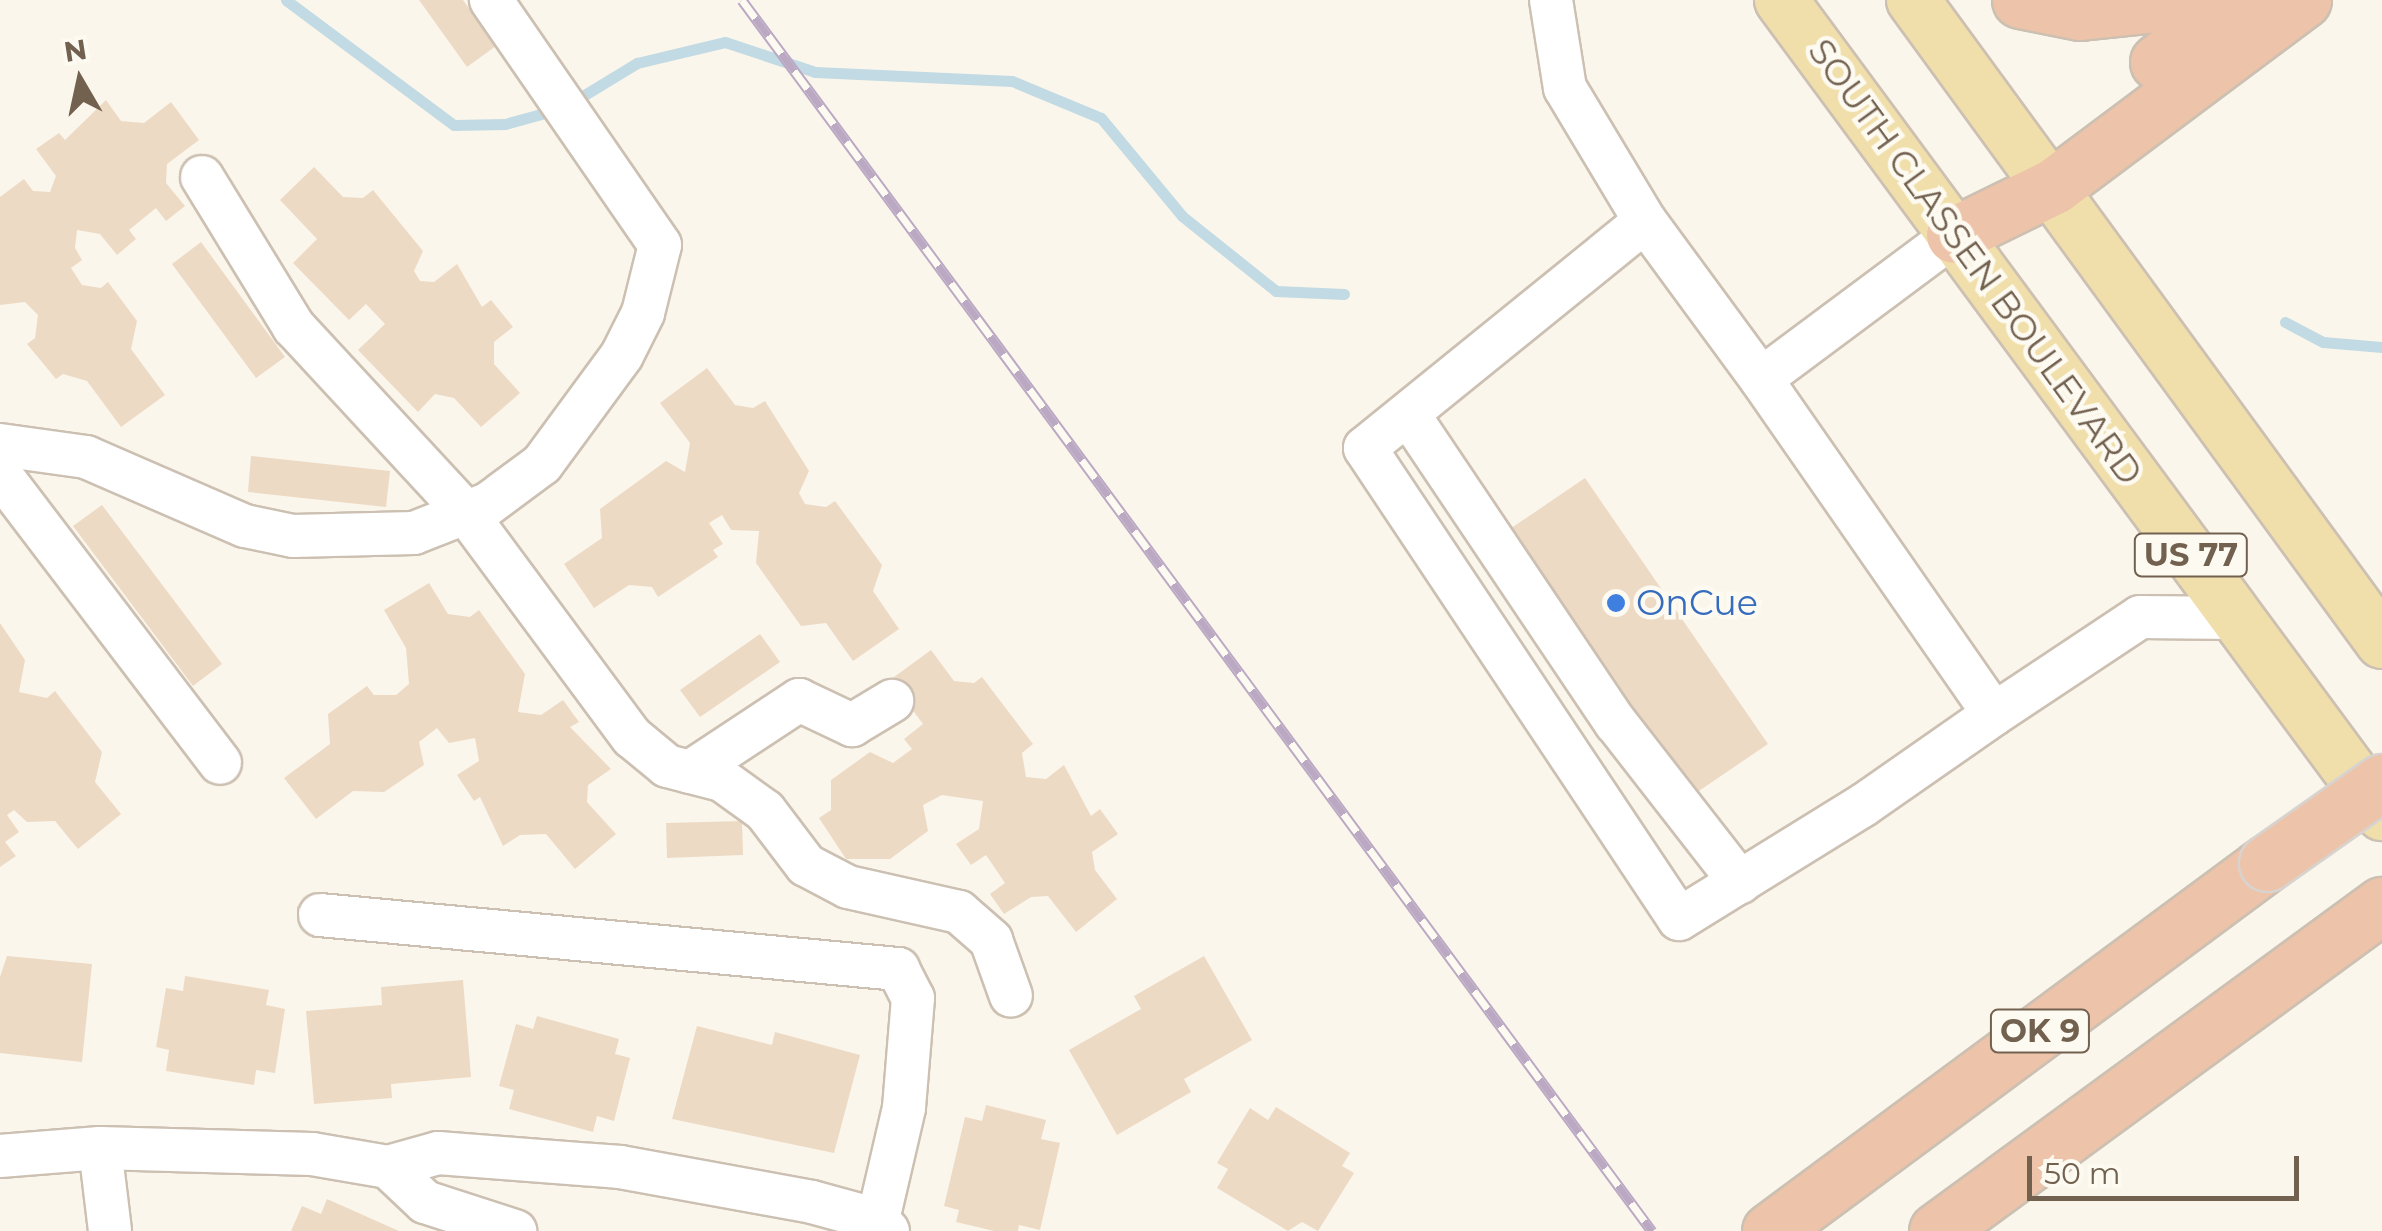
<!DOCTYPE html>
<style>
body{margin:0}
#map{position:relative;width:2382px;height:1231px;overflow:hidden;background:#fbf6eb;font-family:Montserrat,sans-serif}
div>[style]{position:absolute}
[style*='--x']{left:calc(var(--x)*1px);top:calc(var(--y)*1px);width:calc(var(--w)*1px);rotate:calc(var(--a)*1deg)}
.stream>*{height:11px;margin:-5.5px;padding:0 5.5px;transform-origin:5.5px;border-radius:5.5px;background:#c1dae3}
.building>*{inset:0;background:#eddac5}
.roads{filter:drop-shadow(2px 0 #ccc0b2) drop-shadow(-2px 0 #ccc0b2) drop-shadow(0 2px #ccc0b2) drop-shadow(0 -2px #ccc0b2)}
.minor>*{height:42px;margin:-21px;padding:0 21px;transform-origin:21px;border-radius:21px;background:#fff}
.major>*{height:52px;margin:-26px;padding:0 26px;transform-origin:26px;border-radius:26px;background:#f1dfab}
.highway>*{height:55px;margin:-27.5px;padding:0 27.5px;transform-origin:27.5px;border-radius:27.5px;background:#edc3a9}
.rail>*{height:11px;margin-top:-5.5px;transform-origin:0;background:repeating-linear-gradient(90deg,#fdfaf1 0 22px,#bba9c4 0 44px);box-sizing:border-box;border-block:2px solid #bba9c4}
.bridges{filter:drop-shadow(2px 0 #d8d3ce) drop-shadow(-2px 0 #d8d3ce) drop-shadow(0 2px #d8d3ce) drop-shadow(0 -2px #d8d3ce)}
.highway-bridge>*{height:55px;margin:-27.5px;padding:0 27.5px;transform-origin:27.5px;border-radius:27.5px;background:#edc3a9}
.dots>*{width:28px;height:28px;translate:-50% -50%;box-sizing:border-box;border:5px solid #fdfaf1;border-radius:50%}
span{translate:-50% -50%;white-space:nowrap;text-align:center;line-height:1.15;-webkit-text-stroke:9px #fdfaf1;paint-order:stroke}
.shield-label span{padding:2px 8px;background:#fdfaf1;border:2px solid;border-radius:8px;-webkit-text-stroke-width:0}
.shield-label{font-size:32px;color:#736150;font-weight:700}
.street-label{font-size:35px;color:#736150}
.shop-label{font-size:35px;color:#366cbe}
.left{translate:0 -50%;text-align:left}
.north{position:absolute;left:30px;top:30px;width:100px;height:100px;-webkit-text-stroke:8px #fdfaf1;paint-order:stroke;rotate:351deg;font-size:28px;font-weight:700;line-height:40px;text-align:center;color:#736150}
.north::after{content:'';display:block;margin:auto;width:35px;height:45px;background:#736150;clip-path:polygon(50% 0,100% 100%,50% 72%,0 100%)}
.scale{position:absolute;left:2027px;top:1156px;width:272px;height:45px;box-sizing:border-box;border:5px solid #736150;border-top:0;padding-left:12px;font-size:30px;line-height:35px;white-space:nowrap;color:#736150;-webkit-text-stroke:8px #fdfaf1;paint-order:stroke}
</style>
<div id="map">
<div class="stream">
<i style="--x:286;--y:0;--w:209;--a:36.7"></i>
<i style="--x:454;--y:125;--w:51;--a:-1.1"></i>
<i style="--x:505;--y:124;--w:60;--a:-15.4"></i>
<i style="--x:563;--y:108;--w:87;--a:-31.3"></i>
<i style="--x:637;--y:63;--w:90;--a:-13.4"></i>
<i style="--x:725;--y:42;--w:95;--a:18.4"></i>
<i style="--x:815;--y:72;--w:197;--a:2.6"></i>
<i style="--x:1012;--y:81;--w:96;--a:22.6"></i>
<i style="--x:1101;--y:118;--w:127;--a:50.4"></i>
<i style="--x:1182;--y:216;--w:120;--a:38.6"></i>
<i style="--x:1276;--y:291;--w:68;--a:2.5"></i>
<i style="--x:2285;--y:322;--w:43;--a:27.8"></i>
<i style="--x:2323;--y:342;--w:59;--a:4.8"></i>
</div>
<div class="building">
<i style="clip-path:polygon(419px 0,463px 0,496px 46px,467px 67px)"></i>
<i style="clip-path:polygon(106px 100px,121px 121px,144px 123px,171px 102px,199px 140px,167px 164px,166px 183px,185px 206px,166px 221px,156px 208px,129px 230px,136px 239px,117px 255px,100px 234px,77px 230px,75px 248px,82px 260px,71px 268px,82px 285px,101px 288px,108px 282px,137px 321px,131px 349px,165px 395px,121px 427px,87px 381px,63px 374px,56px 379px,27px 344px,35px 338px,38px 315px,25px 302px,0 305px,0 197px,24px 179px,33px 191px,50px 192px,56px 176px,36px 149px,59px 133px,65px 140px)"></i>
<i style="clip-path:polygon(314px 167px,343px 197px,363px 198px,373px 190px,423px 251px,414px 271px,420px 281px,434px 282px,457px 264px,482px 307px,491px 300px,513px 327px,494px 342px,494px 364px,520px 393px,481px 427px,454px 398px,435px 394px,418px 412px,358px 350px,385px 324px,366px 304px,349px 320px,293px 263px,317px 239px,280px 200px)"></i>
<i style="clip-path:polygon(201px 242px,285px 357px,256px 378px,172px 264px)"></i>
<i style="clip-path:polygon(707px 368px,735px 405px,753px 408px,765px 401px,809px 471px,799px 493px,805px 504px,826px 507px,835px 501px,882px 565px,873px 591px,899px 629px,853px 661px,826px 623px,801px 626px,756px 563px,759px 531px,731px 530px,722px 515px,709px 523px,723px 544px,713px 550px,718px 557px,658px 597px,652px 587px,629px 585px,594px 608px,564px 564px,602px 538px,600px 509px,666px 461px,685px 472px,690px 443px,660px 403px)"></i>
<i style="clip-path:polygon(251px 456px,390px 471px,386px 507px,248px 492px)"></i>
<i style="clip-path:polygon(1585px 478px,1768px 744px,1693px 795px,1510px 529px)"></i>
<i style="clip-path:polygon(102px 505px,222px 664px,193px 686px,73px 526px)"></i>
<i style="clip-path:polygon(429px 583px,448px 614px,470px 617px,479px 610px,525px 674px,518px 712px,541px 715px,563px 700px,579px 722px,570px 727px,611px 769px,588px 785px,587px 802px,616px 834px,575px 869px,546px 834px,520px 835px,503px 846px,480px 797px,474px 801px,457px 775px,479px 761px,475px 738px,449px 743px,437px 728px,419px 742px,424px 765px,384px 792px,353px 791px,316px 819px,284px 778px,330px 744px,328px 714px,367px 686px,374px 695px,396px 695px,409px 684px,406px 648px,384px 610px)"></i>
<i style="clip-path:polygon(0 623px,25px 660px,19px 692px,47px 698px,55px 691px,102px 752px,95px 782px,121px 814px,78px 849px,55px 821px,27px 822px,14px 810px,7px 815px,19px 832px,5px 842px,16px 856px,0 867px)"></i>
<i style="clip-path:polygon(760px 634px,780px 662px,700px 717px,680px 690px)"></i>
<i style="clip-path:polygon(931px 650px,954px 681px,974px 683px,982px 677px,1033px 744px,1022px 753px,1026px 777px,1046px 779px,1064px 765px,1091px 816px,1100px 809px,1118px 834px,1092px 852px,1095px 870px,1117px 899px,1076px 932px,1048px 896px,1031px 897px,1004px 914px,990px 894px,1005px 883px,986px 855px,971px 865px,956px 844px,979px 829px,983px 801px,942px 795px,923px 805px,928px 831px,890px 859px,846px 859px,819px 818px,831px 810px,831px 780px,870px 752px,893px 763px,912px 749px,904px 739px,923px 724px,890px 680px)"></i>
<i style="clip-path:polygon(742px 821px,743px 855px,667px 858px,666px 823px)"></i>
<i style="clip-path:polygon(7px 956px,92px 964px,82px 1062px,0 1053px,0 977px)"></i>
<i style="clip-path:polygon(1204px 956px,1252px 1040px,1184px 1079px,1191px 1092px,1117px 1135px,1069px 1050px,1141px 1009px,1134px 996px)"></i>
<i style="clip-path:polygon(185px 976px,269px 990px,266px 1005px,285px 1009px,275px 1073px,256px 1070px,254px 1085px,166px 1071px,169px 1050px,156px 1047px,166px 988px,183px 991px)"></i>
<i style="clip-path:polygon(463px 980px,471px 1077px,391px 1084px,392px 1098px,314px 1104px,306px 1011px,382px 1005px,381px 987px)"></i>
<i style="clip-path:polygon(537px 1016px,619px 1039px,615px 1054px,630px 1058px,614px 1121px,597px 1116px,593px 1132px,509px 1109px,514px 1090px,499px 1086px,516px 1024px,533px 1029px)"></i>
<i style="clip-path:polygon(697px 1026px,772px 1045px,775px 1032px,860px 1055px,834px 1153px,672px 1119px)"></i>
<i style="clip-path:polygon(986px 1105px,1046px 1120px,1041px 1139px,1060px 1143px,1040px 1230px,1019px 1225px,1018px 1231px,994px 1231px,956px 1222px,959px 1210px,944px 1206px,965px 1117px,982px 1121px)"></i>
<i style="clip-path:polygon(1276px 1107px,1350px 1153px,1342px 1166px,1354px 1173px,1318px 1231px,1302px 1222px,1288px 1231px,1217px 1188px,1228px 1169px,1217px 1163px,1250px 1108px,1268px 1120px)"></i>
<i style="clip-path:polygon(327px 1199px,399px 1231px,291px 1231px,302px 1206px,321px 1214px)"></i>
</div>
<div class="roads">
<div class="minor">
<i style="--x:1551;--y:0;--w:89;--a:81"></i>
<i style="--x:1565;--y:88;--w:155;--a:59"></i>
<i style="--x:202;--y:177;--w:176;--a:58.5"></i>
<i style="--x:294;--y:327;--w:253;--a:47.2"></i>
<i style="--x:466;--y:513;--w:279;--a:53.5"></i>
<i style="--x:632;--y:737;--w:45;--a:39.6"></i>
<i style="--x:667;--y:766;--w:57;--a:14.3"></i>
<i style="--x:722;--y:780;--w:53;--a:35.8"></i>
<i style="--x:765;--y:811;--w:68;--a:52.8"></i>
<i style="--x:806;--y:865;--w:47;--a:27.6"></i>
<i style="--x:848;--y:887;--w:114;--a:12.7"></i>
<i style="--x:959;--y:912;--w:43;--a:41.2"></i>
<i style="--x:991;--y:940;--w:59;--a:70.3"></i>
<i style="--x:1761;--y:379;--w:408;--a:55.2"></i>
<i style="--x:1994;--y:714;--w:161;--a:145.1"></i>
<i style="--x:1862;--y:806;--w:215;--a:148.3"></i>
<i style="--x:1679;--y:919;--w:566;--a:-123.69"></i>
<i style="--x:1365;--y:448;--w:360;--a:-39"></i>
<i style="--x:1645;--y:221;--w:196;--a:53.7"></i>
<i style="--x:1761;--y:379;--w:241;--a:-36.7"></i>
<i style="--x:1408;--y:414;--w:372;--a:56.1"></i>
<i style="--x:1616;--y:723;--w:202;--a:52.1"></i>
<i style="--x:0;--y:445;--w:87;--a:7.9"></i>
<i style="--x:86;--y:457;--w:173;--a:23.5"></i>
<i style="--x:245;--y:526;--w:49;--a:11.8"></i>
<i style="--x:293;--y:536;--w:121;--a:-1.4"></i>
<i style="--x:414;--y:533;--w:79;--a:-21.4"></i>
<i style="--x:488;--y:504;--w:67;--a:-36.5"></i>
<i style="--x:542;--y:464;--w:135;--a:-53.7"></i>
<i style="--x:622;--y:355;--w:47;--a:-63.4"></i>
<i style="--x:643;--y:313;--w:70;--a:-76"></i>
<i style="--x:660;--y:245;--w:298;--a:-124.6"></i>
<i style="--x:0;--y:474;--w:363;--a:52.7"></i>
<i style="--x:1994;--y:714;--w:175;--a:-33.6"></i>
<i style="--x:2140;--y:617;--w:97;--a:0.6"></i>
<i style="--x:690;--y:772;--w:131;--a:-33.4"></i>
<i style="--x:799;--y:700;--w:59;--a:25.3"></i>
<i style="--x:852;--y:725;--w:47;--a:-31"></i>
<i style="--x:320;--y:915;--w:581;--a:5.34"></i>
<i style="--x:898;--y:969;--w:33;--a:63"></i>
<i style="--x:913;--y:998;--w:110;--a:94.7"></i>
<i style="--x:904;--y:1108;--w:115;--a:103.1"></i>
<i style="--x:100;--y:1148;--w:84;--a:83.1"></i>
<i style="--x:0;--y:1156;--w:100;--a:-4.6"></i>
<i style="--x:100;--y:1148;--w:212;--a:1.6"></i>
<i style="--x:312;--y:1154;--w:77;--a:9.7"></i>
<i style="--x:388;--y:1167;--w:52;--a:-15.6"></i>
<i style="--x:438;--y:1153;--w:183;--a:4.4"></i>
<i style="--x:620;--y:1167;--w:195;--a:10.3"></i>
<i style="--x:812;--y:1202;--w:68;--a:15.3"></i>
<i style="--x:878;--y:1220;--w:15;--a:48"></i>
<i style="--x:388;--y:1167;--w:51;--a:43.4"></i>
<i style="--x:425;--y:1202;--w:95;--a:17.9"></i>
</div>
<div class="major">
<i style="--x:1781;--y:0;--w:1012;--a:53.56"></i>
<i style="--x:1913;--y:0;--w:795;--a:53.85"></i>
</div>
<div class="highway">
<i style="--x:2020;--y:0;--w:61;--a:11.3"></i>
<i style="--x:2080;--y:12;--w:116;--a:-6"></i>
<i style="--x:2158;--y:62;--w:101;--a:-37.8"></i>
<i style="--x:1954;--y:235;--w:111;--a:-26.1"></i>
<i style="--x:2054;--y:186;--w:311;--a:-36.8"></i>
<i style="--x:1770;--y:1231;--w:618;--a:-36.52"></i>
<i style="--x:1937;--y:1231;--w:552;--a:-36.23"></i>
</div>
</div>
<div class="rail">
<i style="--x:742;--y:0;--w:1531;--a:53.53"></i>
</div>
<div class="bridges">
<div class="highway-bridge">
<i style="--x:2267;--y:863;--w:141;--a:-35.2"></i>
</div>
</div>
<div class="dots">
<i style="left:1616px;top:603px;background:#3f7fe0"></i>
</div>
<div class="shield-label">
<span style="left:2191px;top:555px">US 77</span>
<span style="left:2040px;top:1031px">OK 9</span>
</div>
<div class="street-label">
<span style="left:1975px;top:262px;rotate:54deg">SOUTH CLASSEN BOULEVARD</span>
</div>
<div class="shop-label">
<span class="left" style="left:1636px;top:603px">OnCue</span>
</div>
<div class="north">N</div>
<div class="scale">50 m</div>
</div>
